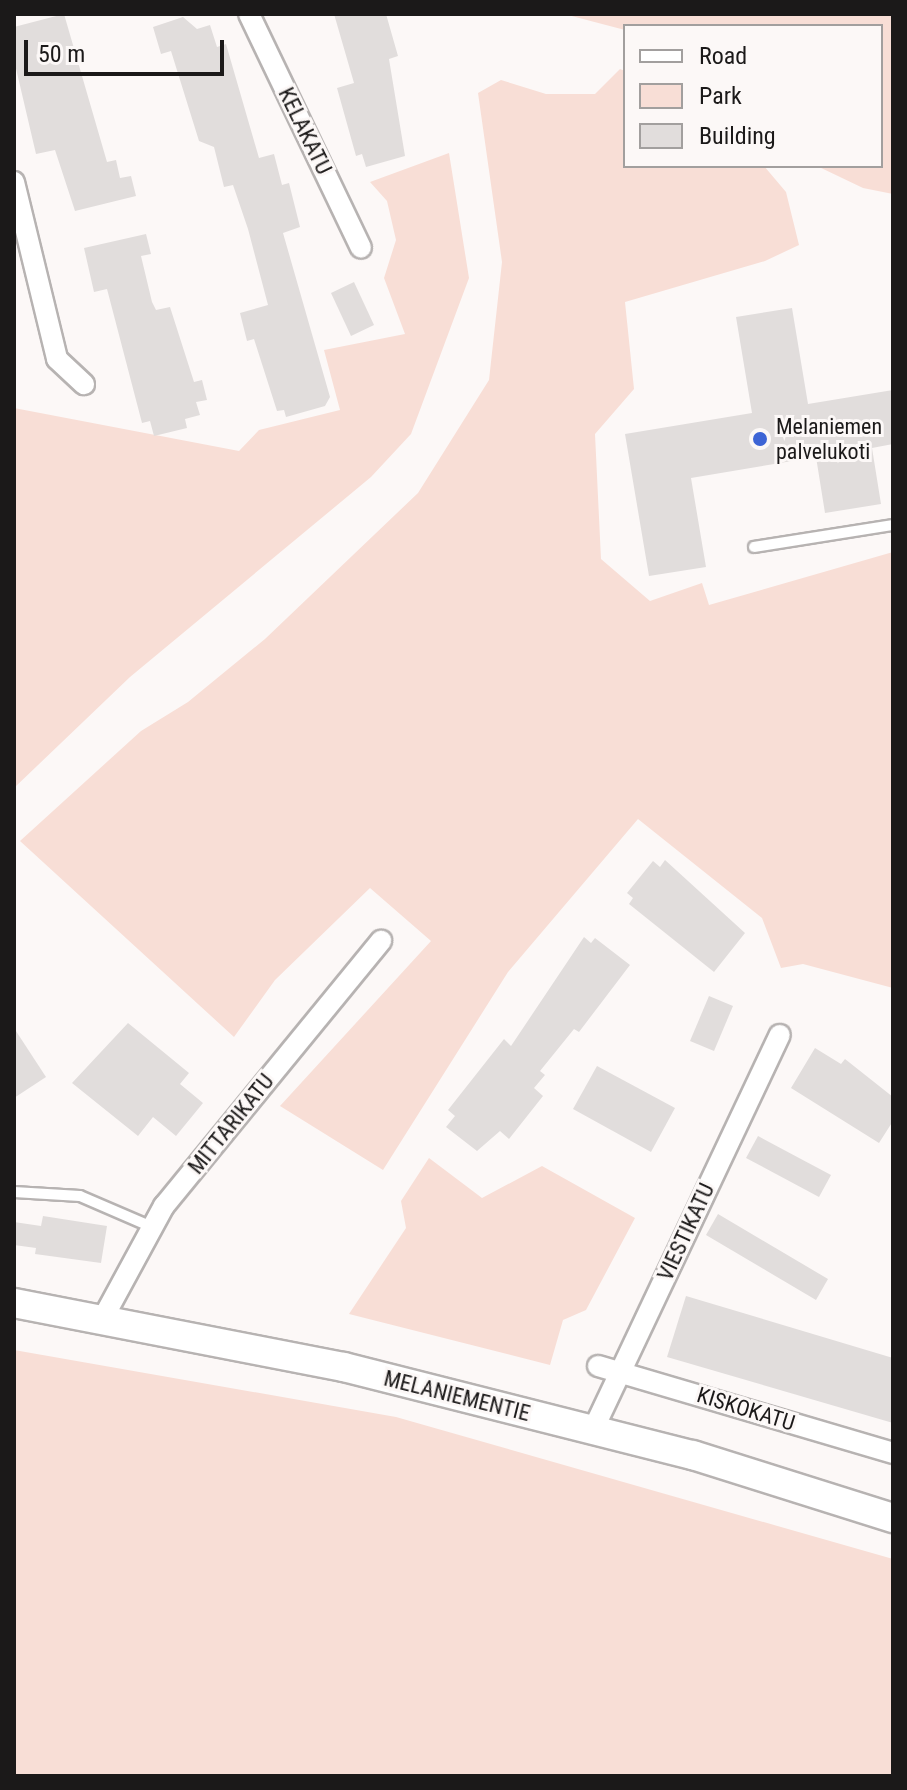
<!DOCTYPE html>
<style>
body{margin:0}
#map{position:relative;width:907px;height:1790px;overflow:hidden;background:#fcf8f7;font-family:"Roboto Condensed",sans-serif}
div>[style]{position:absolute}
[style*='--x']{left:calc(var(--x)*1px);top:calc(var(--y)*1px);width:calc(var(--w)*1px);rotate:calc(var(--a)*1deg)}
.green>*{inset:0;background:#f8ded6}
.building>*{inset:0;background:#e1dddc}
.roads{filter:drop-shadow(2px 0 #b7b3b2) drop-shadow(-2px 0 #b7b3b2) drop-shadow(0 2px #b7b3b2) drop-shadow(0 -2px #b7b3b2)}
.lane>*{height:10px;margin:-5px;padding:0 5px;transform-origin:5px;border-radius:5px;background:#fff}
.street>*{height:20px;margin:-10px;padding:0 10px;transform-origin:10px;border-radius:10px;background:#fff}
.secondary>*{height:28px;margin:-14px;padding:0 14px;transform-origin:14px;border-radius:14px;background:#fff}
.dots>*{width:22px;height:22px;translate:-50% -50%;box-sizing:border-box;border:4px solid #fcf8f7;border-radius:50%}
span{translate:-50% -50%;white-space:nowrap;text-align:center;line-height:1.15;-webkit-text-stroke:6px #fcf8f7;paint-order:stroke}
.street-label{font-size:22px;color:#1b1919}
.poi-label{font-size:22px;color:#1b1919}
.left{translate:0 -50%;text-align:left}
.frame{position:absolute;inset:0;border:16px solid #1b1919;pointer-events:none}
.legend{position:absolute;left:623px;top:24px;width:260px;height:144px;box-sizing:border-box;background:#fcf8f7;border:2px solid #a29f9e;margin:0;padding:10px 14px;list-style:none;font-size:24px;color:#1b1919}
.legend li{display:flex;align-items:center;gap:16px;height:40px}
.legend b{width:40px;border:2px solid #a29f9e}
.scale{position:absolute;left:24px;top:40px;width:200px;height:36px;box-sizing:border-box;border:4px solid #1b1919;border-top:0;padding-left:10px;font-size:24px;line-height:28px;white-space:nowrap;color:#1b1919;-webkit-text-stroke:6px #fcf8f7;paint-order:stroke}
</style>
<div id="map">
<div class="green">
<i style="clip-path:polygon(564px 14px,893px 14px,893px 194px,863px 188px,817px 166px,881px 166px,881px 26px,625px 30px)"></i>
<i style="clip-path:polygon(620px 69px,625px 71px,625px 166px,764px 166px,786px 192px,799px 245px,765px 261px,625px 302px,634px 389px,595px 434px,601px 559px,650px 601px,702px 583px,709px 605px,893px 552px,893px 988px,803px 964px,781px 968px,762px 918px,638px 819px,508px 972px,383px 1170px,280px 1106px,431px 941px,370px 888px,275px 980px,234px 1037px,20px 841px,141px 731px,188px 702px,265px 639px,418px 493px,489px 380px,502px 262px,478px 93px,501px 80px,546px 94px,595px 94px)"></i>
<i style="clip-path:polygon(449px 153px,469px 278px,411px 434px,371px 477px,130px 677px,14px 788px,14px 408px,239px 451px,259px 430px,340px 410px,324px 350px,405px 334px,384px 278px,396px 240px,387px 201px,370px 182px)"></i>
<i style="clip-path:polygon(429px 1158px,482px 1198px,542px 1166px,635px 1218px,586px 1310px,563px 1320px,550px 1365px,349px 1314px,406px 1228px,401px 1201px)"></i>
<i style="clip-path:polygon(14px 1350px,396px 1417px,893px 1559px,893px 1776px,14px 1776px)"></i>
</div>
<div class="building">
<i style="clip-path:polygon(64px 14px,107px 162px,116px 160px,120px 178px,131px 176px,136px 196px,75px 211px,55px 150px,36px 154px,14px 60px,14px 27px)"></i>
<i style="clip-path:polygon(334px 14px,386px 14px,398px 56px,389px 59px,405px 156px,366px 167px,362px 154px,356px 156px,337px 88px,354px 83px)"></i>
<i style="clip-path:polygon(183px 17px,197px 29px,210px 25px,217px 47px,226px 44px,259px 158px,274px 154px,282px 185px,289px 183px,300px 227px,283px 233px,330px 397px,325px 406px,286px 417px,284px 410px,277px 411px,254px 339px,247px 341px,240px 313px,268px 305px,248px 229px,233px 185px,224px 187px,214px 147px,199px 141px,171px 51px,161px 54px,153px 27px)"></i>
<i style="clip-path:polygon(146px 234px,151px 254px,141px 256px,152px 302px,156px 310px,170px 307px,194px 382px,202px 380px,207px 400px,196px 402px,200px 415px,185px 419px,187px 428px,154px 436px,150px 421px,142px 423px,107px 289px,94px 292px,84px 248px)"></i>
<i style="clip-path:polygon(354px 282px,374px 325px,351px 336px,331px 293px)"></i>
<i style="clip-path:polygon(792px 308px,808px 404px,893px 390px,893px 444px,872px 448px,881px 504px,825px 513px,816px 457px,691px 478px,706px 567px,649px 576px,625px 434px,752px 413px,736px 317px)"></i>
<i style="clip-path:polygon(665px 860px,745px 933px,714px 972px,629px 904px,633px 898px,627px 893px,653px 861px,660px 867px)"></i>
<i style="clip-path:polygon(584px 937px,591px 943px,595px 938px,630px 965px,579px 1032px,574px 1029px,540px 1071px,545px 1075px,534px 1088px,543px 1096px,509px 1139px,500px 1131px,477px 1151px,446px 1127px,455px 1116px,448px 1110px,504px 1039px,511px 1046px)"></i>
<i style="clip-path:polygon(709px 996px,733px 1006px,714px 1051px,690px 1041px)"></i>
<i style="clip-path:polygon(128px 1023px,189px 1073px,180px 1084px,203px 1103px,176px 1136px,153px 1117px,138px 1136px,72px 1083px)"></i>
<i style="clip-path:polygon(14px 1028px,46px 1077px,14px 1098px)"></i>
<i style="clip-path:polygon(815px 1048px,841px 1064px,845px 1059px,893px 1097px,893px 1121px,879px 1143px,791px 1088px)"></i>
<i style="clip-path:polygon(597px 1066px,675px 1108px,651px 1152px,573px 1109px)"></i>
<i style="clip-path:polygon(758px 1136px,831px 1175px,819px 1197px,746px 1158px)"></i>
<i style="clip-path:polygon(718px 1214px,828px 1279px,816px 1300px,706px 1235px)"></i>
<i style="clip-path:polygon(43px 1216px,107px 1226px,101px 1263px,35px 1254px,36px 1248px,14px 1245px,14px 1222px,41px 1226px)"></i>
<i style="clip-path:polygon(686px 1296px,893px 1358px,893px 1423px,667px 1357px)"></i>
</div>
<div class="roads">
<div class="lane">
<i style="--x:754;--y:547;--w:141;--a:-9"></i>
<i style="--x:14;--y:1192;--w:66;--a:3.5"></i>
<i style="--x:80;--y:1196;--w:78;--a:23.3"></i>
</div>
<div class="street">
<i style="--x:249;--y:14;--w:259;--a:64.4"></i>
<i style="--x:14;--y:182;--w:182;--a:76.3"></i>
<i style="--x:57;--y:359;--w:37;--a:43"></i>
<i style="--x:102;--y:1320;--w:130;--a:-61.5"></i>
<i style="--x:164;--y:1206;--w:343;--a:-50.7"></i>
<i style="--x:598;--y:1366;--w:308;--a:16.4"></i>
<i style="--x:593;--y:1430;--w:437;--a:-64.7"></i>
</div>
<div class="secondary">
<i style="--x:14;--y:1303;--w:336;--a:11"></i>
<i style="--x:344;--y:1367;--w:360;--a:14.2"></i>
<i style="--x:693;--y:1455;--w:210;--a:17.5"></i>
</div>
</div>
<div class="dots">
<i style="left:760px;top:439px;background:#3d64d5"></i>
</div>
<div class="street-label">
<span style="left:305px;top:131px;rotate:64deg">KELAKATU</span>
<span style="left:231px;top:1124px;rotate:-51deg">MITTARIKATU</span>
<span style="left:686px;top:1232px;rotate:-65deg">VIESTIKATU</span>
<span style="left:457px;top:1396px;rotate:14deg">MELANIEMENTIE</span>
<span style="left:746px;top:1409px;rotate:17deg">KISKOKATU</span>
</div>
<div class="poi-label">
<span class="left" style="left:776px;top:439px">Melaniemen<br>palvelukoti</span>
</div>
<div class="frame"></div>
<ul class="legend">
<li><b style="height:10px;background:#fff"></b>Road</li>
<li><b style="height:22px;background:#f8ded6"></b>Park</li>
<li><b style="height:22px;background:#e1dddc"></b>Building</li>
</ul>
<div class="scale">50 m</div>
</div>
